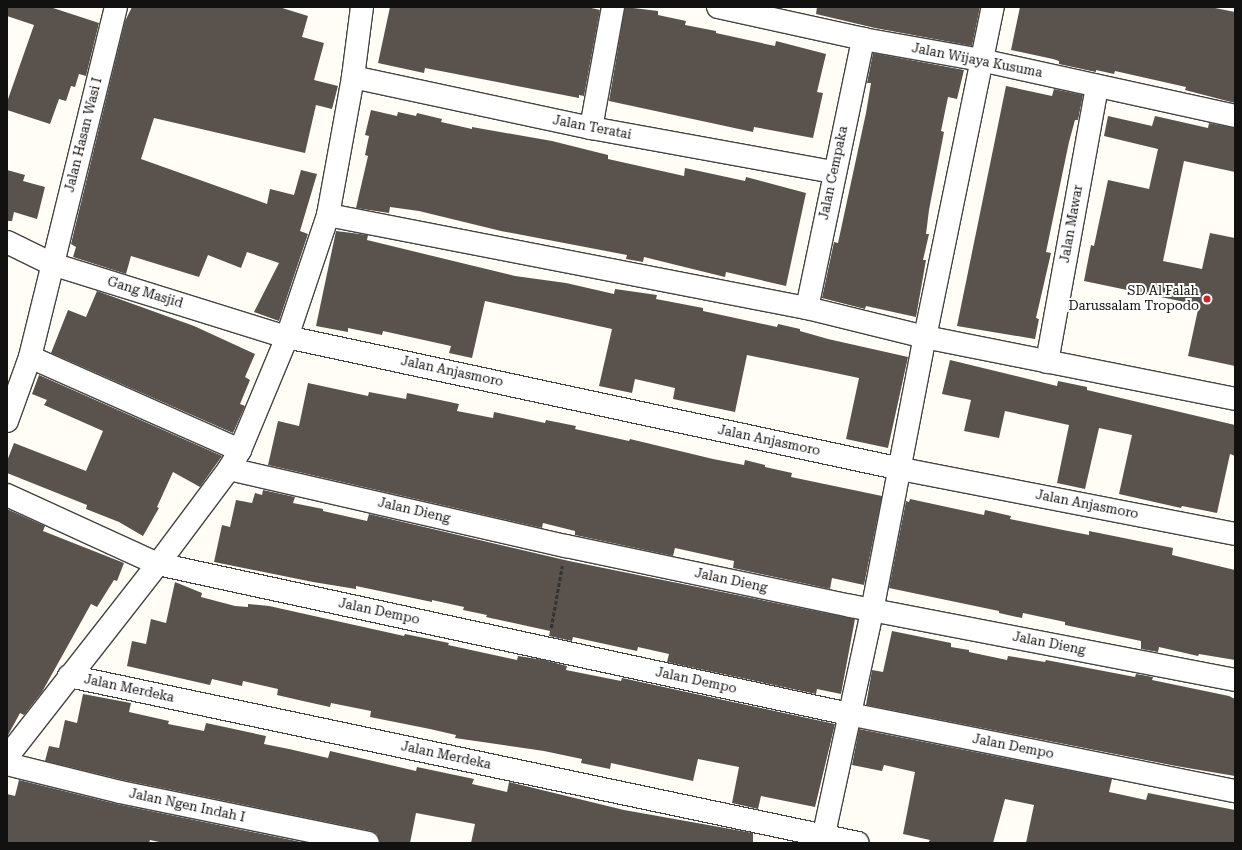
<!DOCTYPE html>
<style>
body{margin:0}
#map{position:relative;width:1242px;height:850px;overflow:hidden;background:#fffdf5;font-family:"Roboto Serif",serif}
div>[style]{position:absolute}
[style*='--x']{left:calc(var(--x)*1px);top:calc(var(--y)*1px);width:calc(var(--w)*1px);rotate:calc(var(--a)*1deg)}
.building>*{inset:0;background:#5a524d}
.path>*{height:2.5px;margin-top:-1.25px;transform-origin:0;background:repeating-linear-gradient(90deg,#333 0 4px,transparent 0 6px)}
.roads{filter:drop-shadow(1px 0 #444) drop-shadow(-1px 0 #444) drop-shadow(0 1px #444) drop-shadow(0 -1px #444)}
.minor>*{height:22px;margin:-11px;padding:0 11px;transform-origin:11px;border-radius:11px;background:#fff}
.dots>*{width:11px;height:11px;translate:-50% -50%;box-sizing:border-box;border:2px solid #fff;border-radius:50%}
span{translate:-50% -50%;white-space:nowrap;text-align:center;line-height:1.15;-webkit-text-stroke:4px #fff;paint-order:stroke}
.street-label{font-size:13px;color:#111}
.poi-label{font-size:13px;color:#111}
.right{translate:-100% -50%;text-align:right}
.frame{position:absolute;inset:0;border:8px solid #111;pointer-events:none}
</style>
<div id="map">
<div class="building">
<i style="clip-path:polygon(7px 7px,50px 7px,99px 23px,86px 76px,79px 74px,75px 87px,71px 86px,66px 101px,59px 99px,50px 124px,7px 110px,7px 102px,34px 25px,7px 16px)"></i>
<i style="clip-path:polygon(132px 7px,279px 7px,308px 16px,302px 37px,324px 43px,314px 80px,338px 86px,332px 109px,316px 105px,305px 153px,154px 118px,141px 159px,267px 204px,270px 189px,294px 195px,301px 170px,317px 174px,300px 231px,308px 234px,279px 321px,254px 312px,279px 263px,247px 252px,241px 268px,208px 255px,199px 277px,131px 256px,126px 274px,73px 257px,76px 247px,71px 244px,125px 21px)"></i>
<i style="clip-path:polygon(390px 7px,587px 7px,600px 10px,584px 96px,579px 95px,579px 98px,425px 68px,424px 73px,378px 63px)"></i>
<i style="clip-path:polygon(625px 7px,658px 11px,658px 15px,686px 21px,685px 25px,716px 31px,716px 33px,775px 46px,776px 41px,826px 54px,817px 92px,823px 93px,813px 138px,754px 127px,753px 132px,609px 101px)"></i>
<i style="clip-path:polygon(817px 7px,980px 7px,972px 46px,875px 28px,816px 14px)"></i>
<i style="clip-path:polygon(1020px 7px,1210px 7px,1235px 12px,1235px 103px,1185px 90px,1186px 87px,1115px 71px,1114px 74px,1096px 70px,1096px 72px,1059px 64px,1059px 61px,1053px 59px,1011px 50px)"></i>
<i style="clip-path:polygon(873px 53px,964px 70px,957px 99px,948px 97px,941px 131px,944px 132px,929px 210px,926px 234px,929px 234px,923px 260px,926px 260px,916px 317px,866px 306px,865px 309px,822px 298px,834px 242px,838px 243px,866px 113px,871px 83px,867px 83px)"></i>
<i style="clip-path:polygon(1006px 86px,1052px 96px,1054px 89px,1083px 95px,1078px 120px,1075px 120px,1069px 142px,1046px 252px,1051px 253px,1036px 318px,1039px 319px,1035px 339px,957px 326px)"></i>
<i style="clip-path:polygon(371px 110px,397px 116px,398px 112px,416px 116px,417px 113px,442px 119px,441px 122px,472px 129px,472px 127px,552px 141px,608px 155px,608px 159px,684px 176px,685px 168px,745px 181px,746px 177px,806px 193px,786px 286px,726px 272px,725px 277px,644px 257px,643px 262px,626px 259px,627px 255px,501px 231px,419px 211px,390px 207px,389px 213px,356px 208px,368px 156px,365px 155px,369px 136px,365px 135px)"></i>
<i style="clip-path:polygon(1108px 116px,1152px 126px,1155px 116px,1208px 128px,1209px 123px,1235px 128px,1235px 172px,1184px 161px,1163px 261px,1202px 269px,1210px 233px,1235px 238px,1235px 366px,1188px 356px,1199px 305px,1084px 281px,1091px 245px,1094px 246px,1108px 180px,1149px 189px,1158px 149px,1104px 136px)"></i>
<i style="clip-path:polygon(7px 170px,25px 175px,23px 181px,45px 187px,37px 219px,14px 212px,12px 221px,7px 221px)"></i>
<i style="clip-path:polygon(336px 231px,368px 235px,367px 240px,515px 276px,566px 283px,614px 294px,615px 289px,657px 295px,656px 299px,703px 308px,703px 311px,777px 327px,778px 324px,800px 329px,800px 331px,828px 339px,908px 357px,888px 448px,846px 439px,859px 378px,821px 370px,747px 355px,735px 412px,673px 399px,675px 388px,635px 379px,632px 393px,599px 386px,612px 329px,485px 301px,472px 358px,449px 353px,451px 346px,383px 331px,382px 335px,348px 328px,348px 332px,316px 326px)"></i>
<i style="clip-path:polygon(97px 291px,194px 326px,255px 354px,245px 377px,250px 380px,240px 404px,245px 406px,233px 433px,51px 353px,68px 310px,86px 317px)"></i>
<i style="clip-path:polygon(950px 360px,1057px 386px,1058px 381px,1087px 387px,1087px 390px,1235px 425px,1235px 456px,1230px 454px,1217px 513px,1182px 506px,1181px 508px,1119px 494px,1132px 435px,1099px 428px,1085px 489px,1057px 483px,1069px 425px,1005px 411px,999px 438px,964px 431px,971px 400px,942px 394px)"></i>
<i style="clip-path:polygon(39px 375px,222px 456px,200px 487px,173px 472px,157px 507px,159px 508px,143px 536px,119px 522px,86px 509px,87px 505px,7px 473px,7px 461px,14px 443px,86px 471px,103px 431px,44px 405px,47px 400px,32px 394px)"></i>
<i style="clip-path:polygon(308px 383px,368px 396px,369px 392px,406px 399px,407px 393px,459px 404px,457px 411px,493px 418px,494px 412px,545px 423px,546px 420px,576px 426px,575px 429px,629px 441px,630px 439px,713px 459px,744px 465px,745px 460px,765px 465px,765px 467px,792px 473px,791px 477px,882px 496px,864px 585px,832px 578px,830px 589px,733px 568px,734px 561px,675px 548px,673px 556px,575px 535px,575px 531px,543px 523px,542px 528px,268px 465px,278px 421px,299px 426px)"></i>
<i style="clip-path:polygon(263px 490px,295px 497px,293px 503px,323px 509px,323px 511px,367px 521px,369px 514px,569px 561px,855px 619px,841px 694px,817px 689px,816px 694px,667px 662px,669px 654px,638px 647px,637px 651px,573px 637px,572px 641px,549px 636px,550px 631px,486px 617px,487px 615px,463px 610px,464px 607px,432px 600px,432px 602px,356px 586px,356px 589px,313px 582px,214px 562px,222px 525px,230px 527px,236px 500px,252px 503px,255px 493px,262px 495px)"></i>
<i style="clip-path:polygon(910px 499px,984px 515px,985px 510px,1011px 516px,1010px 519px,1063px 530px,1089px 535px,1089px 531px,1173px 548px,1172px 555px,1235px 570px,1235px 660px,1199px 654px,1198px 656px,1159px 647px,1158px 652px,1141px 649px,1141px 641px,1065px 625px,1065px 622px,1023px 613px,1022px 618px,999px 613px,999px 611px,889px 588px,906px 501px,909px 502px)"></i>
<i style="clip-path:polygon(7px 509px,45px 526px,43px 531px,124px 563px,117px 581px,114px 580px,97px 607px,91px 604px,42px 692px,24px 715px,20px 713px,7px 737px)"></i>
<i style="clip-path:polygon(175px 582px,202px 593px,201px 597px,235px 606px,248px 607px,248px 604px,269px 606px,404px 636px,405px 634px,449px 643px,448px 645px,517px 660px,518px 656px,544px 660px,567px 666px,566px 670px,621px 681px,622px 678px,835px 724px,815px 807px,761px 796px,758px 809px,732px 803px,739px 767px,698px 759px,693px 781px,611px 763px,610px 769px,581px 763px,582px 759px,544px 751px,455px 738px,456px 735px,430px 729px,370px 717px,371px 711px,331px 703px,330px 707px,303px 701px,277px 695px,278px 689px,243px 681px,242px 686px,212px 679px,210px 685px,127px 666px,132px 641px,146px 644px,151px 619px,166px 623px)"></i>
<i style="clip-path:polygon(892px 631px,951px 643px,951px 647px,969px 650px,969px 652px,1007px 660px,1008px 656px,1045px 662px,1046px 660px,1135px 677px,1136px 674px,1153px 677px,1152px 680px,1229px 696px,1235px 699px,1235px 776px,1176px 766px,866px 705px,872px 670px,883px 672px)"></i>
<i style="clip-path:polygon(83px 694px,131px 703px,129px 712px,169px 721px,168px 724px,204px 731px,206px 723px,266px 736px,264px 744px,289px 749px,328px 758px,330px 751px,416px 771px,417px 767px,474px 779px,472px 784px,507px 792px,509px 782px,624px 810px,753px 833px,753px 843px,471px 843px,475px 824px,416px 813px,410px 843px,380px 843px,377px 834px,371px 831px,123px 780px,45px 761px,49px 746px,59px 748px,65px 720px,77px 723px)"></i>
<i style="clip-path:polygon(859px 729px,1112px 779px,1109px 792px,1146px 800px,1148px 793px,1235px 810px,1235px 843px,1026px 843px,1034px 805px,1005px 799px,993px 843px,928px 843px,930px 840px,903px 834px,915px 772px,884px 765px,882px 771px,852px 765px)"></i>
<i style="clip-path:polygon(19px 780px,117px 804px,306px 843px,164px 843px,150px 840px,149px 843px,7px 843px,7px 794px,15px 796px)"></i>
</div>
<div class="path">
<i style="--x:551;--y:628;--w:63;--a:-79.9"></i>
</div>
<div class="roads">
<div class="minor">
<i style="--x:718;--y:7;--w:148;--a:12.4"></i>
<i style="--x:863;--y:39;--w:120;--a:10.1"></i>
<i style="--x:981;--y:60;--w:260;--a:12.4"></i>
<i style="--x:353;--y:77;--w:243;--a:12.1"></i>
<i style="--x:591;--y:128;--w:246;--a:10.3"></i>
<i style="--x:591;--y:128;--w:123;--a:-79.7"></i>
<i style="--x:328;--y:215;--w:488;--a:11"></i>
<i style="--x:807;--y:308;--w:122;--a:13.8"></i>
<i style="--x:925;--y:337;--w:316;--a:11.3"></i>
<i style="--x:7;--y:242;--w:50;--a:26.1"></i>
<i style="--x:52;--y:264;--w:246;--a:17.3"></i>
<i style="--x:287;--y:337;--w:628;--a:12.13"></i>
<i style="--x:901;--y:469;--w:340;--a:11"></i>
<i style="--x:807;--y:308;--w:275;--a:-78.2"></i>
<i style="--x:30;--y:357;--w:230;--a:23.9"></i>
<i style="--x:1047;--y:362;--w:280;--a:-79.7"></i>
<i style="--x:7;--y:421;--w:68;--a:-70.2"></i>
<i style="--x:30;--y:357;--w:360;--a:-76.2"></i>
<i style="--x:229;--y:469;--w:346;--a:12.9"></i>
<i style="--x:566;--y:546;--w:291;--a:11.9"></i>
<i style="--x:851;--y:606;--w:391;--a:10.9"></i>
<i style="--x:7;--y:495;--w:166;--a:24.6"></i>
<i style="--x:158;--y:564;--w:707;--a:12.25"></i>
<i style="--x:849;--y:714;--w:394;--a:11.3"></i>
<i style="--x:69;--y:676;--w:806;--a:11.95"></i>
<i style="--x:7;--y:757;--w:245;--a:-52"></i>
<i style="--x:158;--y:564;--w:119;--a:-53.2"></i>
<i style="--x:229;--y:469;--w:22;--a:-60"></i>
<i style="--x:240;--y:450;--w:122;--a:-67.4"></i>
<i style="--x:287;--y:337;--w:129;--a:-71.4"></i>
<i style="--x:328;--y:215;--w:140;--a:-79.7"></i>
<i style="--x:353;--y:77;--w:71;--a:-82.7"></i>
<i style="--x:7;--y:764;--w:116;--a:13.9"></i>
<i style="--x:120;--y:792;--w:253;--a:11.6"></i>
<i style="--x:822;--y:843;--w:237;--a:-77.8"></i>
<i style="--x:872;--y:611;--w:279;--a:-79.1"></i>
<i style="--x:925;--y:337;--w:337;--a:-78.4"></i>
</div>
</div>
<div class="dots">
<i style="left:1207px;top:299px;background:#c4262e"></i>
</div>
<div class="street-label">
<span style="left:977px;top:61px;rotate:11deg">Jalan Wijaya Kusuma</span>
<span style="left:592px;top:128px;rotate:11deg">Jalan Teratai</span>
<span style="left:84px;top:135px;rotate:-76deg">Jalan Hasan Wasi I</span>
<span style="left:834px;top:173px;rotate:-78deg">Jalan Cempaka</span>
<span style="left:1072px;top:224px;rotate:-80deg">Jalan Mawar</span>
<span style="left:145px;top:293px;rotate:17deg">Gang Masjid</span>
<span style="left:452px;top:372px;rotate:12deg">Jalan Anjasmoro</span>
<span style="left:769px;top:441px;rotate:12deg">Jalan Anjasmoro</span>
<span style="left:1087px;top:505px;rotate:11deg">Jalan Anjasmoro</span>
<span style="left:414px;top:511px;rotate:13deg">Jalan Dieng</span>
<span style="left:731px;top:581px;rotate:12deg">Jalan Dieng</span>
<span style="left:379px;top:612px;rotate:12deg">Jalan Dempo</span>
<span style="left:1049px;top:644px;rotate:11deg">Jalan Dieng</span>
<span style="left:696px;top:681px;rotate:12deg">Jalan Dempo</span>
<span style="left:129px;top:689px;rotate:12deg">Jalan Merdeka</span>
<span style="left:1013px;top:747px;rotate:11deg">Jalan Dempo</span>
<span style="left:446px;top:756px;rotate:12deg">Jalan Merdeka</span>
<span style="left:187px;top:806px;rotate:12deg">Jalan Ngen Indah I</span>
</div>
<div class="poi-label">
<span class="right" style="left:1199px;top:299px">SD Al Falah<br>Darussalam Tropodo</span>
</div>
<div class="frame"></div>
</div>
